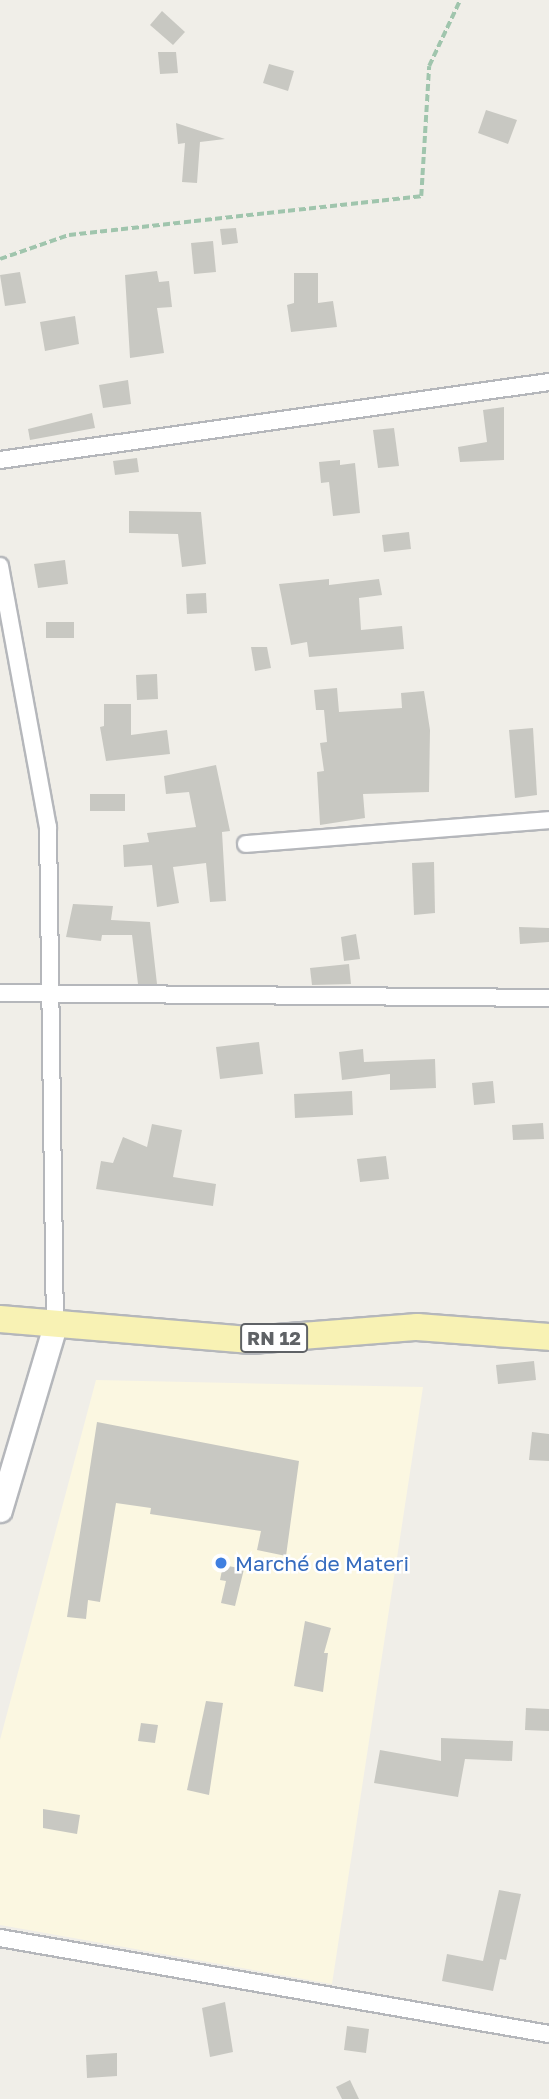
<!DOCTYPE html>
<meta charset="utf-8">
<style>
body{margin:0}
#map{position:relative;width:549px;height:2099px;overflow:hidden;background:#f0eee8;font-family:"Golos Text",sans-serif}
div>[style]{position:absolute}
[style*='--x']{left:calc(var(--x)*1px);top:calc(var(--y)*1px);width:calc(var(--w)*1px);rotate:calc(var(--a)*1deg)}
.commercial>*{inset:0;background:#fbf7e1}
.building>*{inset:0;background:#c8c8c2}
.path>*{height:3.5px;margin-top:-1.75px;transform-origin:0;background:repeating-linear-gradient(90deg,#a0c5ad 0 7px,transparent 0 10.5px)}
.roads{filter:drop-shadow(2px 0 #b5b7bb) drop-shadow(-2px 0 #b5b7bb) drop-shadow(0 2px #b5b7bb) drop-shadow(0 -2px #b5b7bb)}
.street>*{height:16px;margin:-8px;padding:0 8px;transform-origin:8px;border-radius:8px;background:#fff}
.secondary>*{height:23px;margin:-11.5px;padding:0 11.5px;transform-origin:11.5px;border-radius:11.5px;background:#fff}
.primary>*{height:26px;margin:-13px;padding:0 13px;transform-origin:13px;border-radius:13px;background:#f8f2b4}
.dots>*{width:19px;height:19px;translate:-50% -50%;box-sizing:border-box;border:4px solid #fff;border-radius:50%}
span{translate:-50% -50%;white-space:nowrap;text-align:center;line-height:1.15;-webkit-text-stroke:5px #fff;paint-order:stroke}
.shield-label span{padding:2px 5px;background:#fff;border:2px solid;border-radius:5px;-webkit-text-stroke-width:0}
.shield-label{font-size:19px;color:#5f6266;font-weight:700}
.shop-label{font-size:21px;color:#366cbe}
.left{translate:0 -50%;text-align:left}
</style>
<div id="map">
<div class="commercial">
<i style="clip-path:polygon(96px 1380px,423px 1387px,332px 1984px,0 1925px,0 1740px)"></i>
</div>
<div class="building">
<i style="clip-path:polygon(162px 11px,185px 32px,173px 45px,150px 25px)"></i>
<i style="clip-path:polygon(158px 52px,176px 52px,178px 73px,160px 74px)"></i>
<i style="clip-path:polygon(269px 64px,294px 71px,288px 91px,263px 83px)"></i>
<i style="clip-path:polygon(486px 110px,517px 120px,508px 144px,478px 133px)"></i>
<i style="clip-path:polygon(176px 123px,225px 139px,200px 142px,197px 183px,182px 182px,185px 143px,178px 144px)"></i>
<i style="clip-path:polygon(236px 228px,238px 243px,222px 245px,220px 229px)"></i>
<i style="clip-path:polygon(213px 241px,216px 272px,194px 274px,191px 243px)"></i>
<i style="clip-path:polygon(157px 271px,159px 282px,169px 281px,172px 307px,157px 308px,164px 353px,130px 358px,125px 275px)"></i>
<i style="clip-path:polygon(20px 272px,26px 303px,5px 306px,0 275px)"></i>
<i style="clip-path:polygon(294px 273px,318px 273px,318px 303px,333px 301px,337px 327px,291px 332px,287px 305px,294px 303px)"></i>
<i style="clip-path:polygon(75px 316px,79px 344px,45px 351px,40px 322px)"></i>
<i style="clip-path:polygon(128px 380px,131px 404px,103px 408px,99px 385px)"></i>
<i style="clip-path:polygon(504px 407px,504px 460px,460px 462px,458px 447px,487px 442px,483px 410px)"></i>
<i style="clip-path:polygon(92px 413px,95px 428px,30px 440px,28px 429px)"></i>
<i style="clip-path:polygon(394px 428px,399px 466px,378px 468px,373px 430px)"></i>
<i style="clip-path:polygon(137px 458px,139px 472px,115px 475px,113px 461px)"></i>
<i style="clip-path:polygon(340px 460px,340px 465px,355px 463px,360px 513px,333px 516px,329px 482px,321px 483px,319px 462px)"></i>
<i style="clip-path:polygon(129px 511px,201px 512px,206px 564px,182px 567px,178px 534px,129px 533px)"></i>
<i style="clip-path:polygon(409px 532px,411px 549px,384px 552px,382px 535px)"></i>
<i style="clip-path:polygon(65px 560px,68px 584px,38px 588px,34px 564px)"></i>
<i style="clip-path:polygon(329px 579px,329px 585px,379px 579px,382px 595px,359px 598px,361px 630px,402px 626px,404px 649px,309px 657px,307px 642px,291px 645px,279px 584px)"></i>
<i style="clip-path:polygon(206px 593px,207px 613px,187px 614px,186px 594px)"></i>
<i style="clip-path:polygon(46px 622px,74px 622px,74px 638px,46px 638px)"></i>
<i style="clip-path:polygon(251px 647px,267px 647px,271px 668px,255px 671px)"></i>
<i style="clip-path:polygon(157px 674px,158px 699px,137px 700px,136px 675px)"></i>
<i style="clip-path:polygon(337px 688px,339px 712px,402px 708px,401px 693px,424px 691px,430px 730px,429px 792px,363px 794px,365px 818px,320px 825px,317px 772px,324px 771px,320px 743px,327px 742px,324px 710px,316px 710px,314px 690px)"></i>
<i style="clip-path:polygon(104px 704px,131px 704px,131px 735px,167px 730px,170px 754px,106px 761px,100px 727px,104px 726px)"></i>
<i style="clip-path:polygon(533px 728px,537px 795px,515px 798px,509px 730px)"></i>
<i style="clip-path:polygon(216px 765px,230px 831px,222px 832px,226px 901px,210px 902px,206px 863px,173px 867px,179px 903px,157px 907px,152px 865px,124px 867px,123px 845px,149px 842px,147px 833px,196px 827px,189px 792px,166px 794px,164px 776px)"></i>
<i style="clip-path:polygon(90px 794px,125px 794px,125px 811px,90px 811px)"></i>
<i style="clip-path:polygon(434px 862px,435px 913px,414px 915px,412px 863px)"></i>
<i style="clip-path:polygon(73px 904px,113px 906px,111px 920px,150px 922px,157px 984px,138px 984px,132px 935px,102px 935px,101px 941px,66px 937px)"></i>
<i style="clip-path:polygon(519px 927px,549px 928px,549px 942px,520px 944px)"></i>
<i style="clip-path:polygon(356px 934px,360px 959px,344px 961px,341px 937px)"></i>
<i style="clip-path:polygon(349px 964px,351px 984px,312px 985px,310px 968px)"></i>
<i style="clip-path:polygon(259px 1042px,263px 1074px,220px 1079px,216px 1047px)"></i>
<i style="clip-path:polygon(363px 1049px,364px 1062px,435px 1059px,436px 1088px,390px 1090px,390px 1074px,342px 1080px,339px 1052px)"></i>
<i style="clip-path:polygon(493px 1081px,495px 1103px,474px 1105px,472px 1083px)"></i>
<i style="clip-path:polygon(352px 1091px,353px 1115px,295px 1118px,294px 1094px)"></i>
<i style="clip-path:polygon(543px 1123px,544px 1139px,513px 1140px,512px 1125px)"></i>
<i style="clip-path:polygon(152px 1124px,182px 1130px,173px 1177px,216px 1184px,213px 1206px,96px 1189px,101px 1161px,113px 1163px,123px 1137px,147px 1147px)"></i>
<i style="clip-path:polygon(386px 1156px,389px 1179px,360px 1182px,357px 1159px)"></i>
<i style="clip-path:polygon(534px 1361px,536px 1380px,498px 1384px,496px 1365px)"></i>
<i style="clip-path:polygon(97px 1422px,299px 1461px,286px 1556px,257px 1550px,261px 1531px,150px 1514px,151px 1508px,116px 1503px,100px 1602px,88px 1600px,86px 1619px,67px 1617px)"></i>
<i style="clip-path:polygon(532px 1432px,549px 1434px,549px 1461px,529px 1460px)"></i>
<i style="clip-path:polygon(223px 1565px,244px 1569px,235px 1606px,221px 1603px,226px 1581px,220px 1580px)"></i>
<i style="clip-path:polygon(305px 1621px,331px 1628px,324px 1653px,328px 1653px,323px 1692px,294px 1686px)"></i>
<i style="clip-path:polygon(206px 1701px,223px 1703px,209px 1795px,187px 1790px)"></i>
<i style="clip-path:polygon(526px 1708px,549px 1709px,549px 1731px,525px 1730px)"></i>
<i style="clip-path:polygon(141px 1723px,158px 1725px,155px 1743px,138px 1741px)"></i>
<i style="clip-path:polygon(441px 1738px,513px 1741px,512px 1761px,465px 1759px,458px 1797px,374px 1783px,380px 1750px,441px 1761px)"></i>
<i style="clip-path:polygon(43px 1809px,80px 1815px,77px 1834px,43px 1828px)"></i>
<i style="clip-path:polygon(499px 1890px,521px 1894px,506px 1960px,500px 1959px,493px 1991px,442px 1981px,447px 1954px,483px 1961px)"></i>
<i style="clip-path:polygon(225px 2002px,233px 2052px,210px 2057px,202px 2008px)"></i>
<i style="clip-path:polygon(347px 2026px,369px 2029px,366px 2053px,344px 2050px)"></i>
<i style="clip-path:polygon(117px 2053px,117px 2076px,87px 2078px,86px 2055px)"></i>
<i style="clip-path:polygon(350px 2080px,359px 2099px,342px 2099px,336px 2087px)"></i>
</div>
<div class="path">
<i style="--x:0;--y:259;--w:73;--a:-19.2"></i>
<i style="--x:69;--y:235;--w:354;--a:-6.3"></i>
<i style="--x:421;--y:196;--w:130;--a:-86.5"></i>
<i style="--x:429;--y:66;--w:73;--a:-64.8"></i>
</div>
<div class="roads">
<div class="street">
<i style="--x:0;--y:460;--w:555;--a:-8.09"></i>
<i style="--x:0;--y:566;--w:265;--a:79.6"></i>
<i style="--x:48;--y:827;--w:499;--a:89.2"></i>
<i style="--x:246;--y:844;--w:304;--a:-4.5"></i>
<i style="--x:0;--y:993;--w:549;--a:0.52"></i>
<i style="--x:0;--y:1938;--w:557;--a:9.92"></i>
</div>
<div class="secondary">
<i style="--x:0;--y:1510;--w:192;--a:-73.4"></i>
</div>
<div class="primary">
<i style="--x:0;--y:1319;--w:252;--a:4.8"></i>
<i style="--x:251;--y:1340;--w:167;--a:-4.5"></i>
<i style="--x:417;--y:1327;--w:132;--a:4.3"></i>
</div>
</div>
<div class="dots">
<i style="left:221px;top:1563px;background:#3f7fe0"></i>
</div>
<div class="shield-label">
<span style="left:274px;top:1338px">RN 12</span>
</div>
<div class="shop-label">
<span class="left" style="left:235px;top:1563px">Marché de Materi</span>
</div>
</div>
